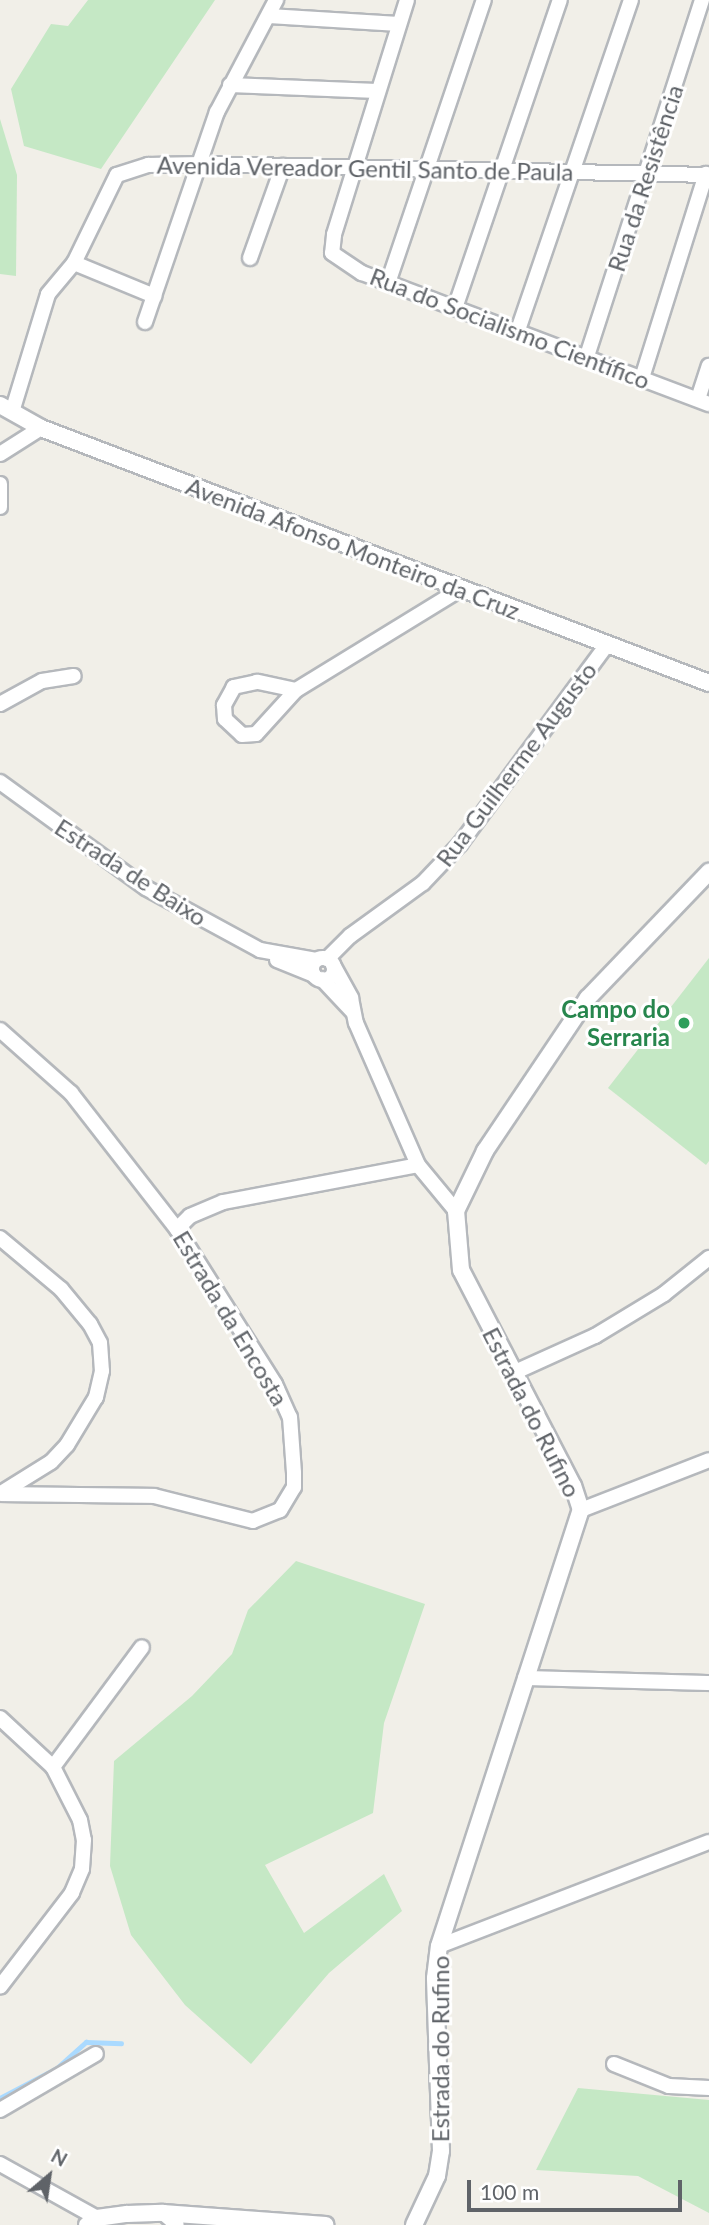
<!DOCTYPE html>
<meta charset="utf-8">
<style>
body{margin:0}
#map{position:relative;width:709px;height:2225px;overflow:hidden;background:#f1efe8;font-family:Lato,sans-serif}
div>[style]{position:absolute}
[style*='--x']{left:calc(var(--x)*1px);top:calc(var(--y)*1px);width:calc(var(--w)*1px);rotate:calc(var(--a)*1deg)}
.green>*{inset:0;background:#c5e8c5}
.stream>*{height:4.5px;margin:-2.25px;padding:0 2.25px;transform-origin:2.25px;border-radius:2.25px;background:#aadaff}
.roads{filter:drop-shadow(2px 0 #b5b8bc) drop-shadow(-2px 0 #b5b8bc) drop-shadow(0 2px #b5b8bc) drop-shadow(0 -2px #b5b8bc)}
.minor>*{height:14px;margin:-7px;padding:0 7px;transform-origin:7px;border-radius:7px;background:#fff}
.minor>.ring{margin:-7px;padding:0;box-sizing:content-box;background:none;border:14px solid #fff;border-radius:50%}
.tertiary>*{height:16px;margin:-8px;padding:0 8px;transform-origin:8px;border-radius:8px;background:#fff}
.dots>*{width:19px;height:19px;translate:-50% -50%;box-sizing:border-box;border:4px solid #fff;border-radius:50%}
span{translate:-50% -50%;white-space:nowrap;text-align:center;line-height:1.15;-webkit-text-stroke:6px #fff;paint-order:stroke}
.street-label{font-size:24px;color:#5f6368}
.leisure-label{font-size:24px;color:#27864d;font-weight:700}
.right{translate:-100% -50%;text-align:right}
.north{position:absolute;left:14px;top:2141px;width:70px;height:70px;-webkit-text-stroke:5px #fff;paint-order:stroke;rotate:29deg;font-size:19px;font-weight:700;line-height:28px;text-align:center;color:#5f6368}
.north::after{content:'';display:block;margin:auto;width:24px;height:32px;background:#5f6368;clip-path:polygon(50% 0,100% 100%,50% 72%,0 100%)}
.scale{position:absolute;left:467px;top:2180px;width:215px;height:32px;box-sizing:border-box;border:4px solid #5f6368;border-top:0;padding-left:9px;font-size:21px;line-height:24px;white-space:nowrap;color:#5f6368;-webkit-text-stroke:5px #fff;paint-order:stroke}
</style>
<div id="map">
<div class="green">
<i style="clip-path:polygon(88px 0,215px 0,101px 169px,24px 146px,11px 89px,51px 24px,68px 26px)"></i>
<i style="clip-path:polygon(0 119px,17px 175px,16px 276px,0 274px)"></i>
<i style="clip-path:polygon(709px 958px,709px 1161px,706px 1165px,608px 1088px)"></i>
<i style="clip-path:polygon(296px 1561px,425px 1604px,384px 1723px,373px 1813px,265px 1865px,304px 1933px,384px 1874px,402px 1911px,329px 1973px,251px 2064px,185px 2005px,131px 1935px,110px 1866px,114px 1761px,192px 1696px,232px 1654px,248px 1610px)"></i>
<i style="clip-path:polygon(578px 2088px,709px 2100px,709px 2213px,638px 2176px,536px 2170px)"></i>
</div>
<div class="stream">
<i style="--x:0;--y:2098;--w:64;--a:-27.8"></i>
<i style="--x:57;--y:2068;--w:39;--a:-42"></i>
<i style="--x:86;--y:2042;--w:35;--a:2"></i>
</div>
<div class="roads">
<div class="minor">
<i style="--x:407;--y:0;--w:246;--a:107.3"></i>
<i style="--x:334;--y:235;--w:18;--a:96"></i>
<i style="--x:332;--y:253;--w:36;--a:34"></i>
<i style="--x:362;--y:273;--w:371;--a:20.7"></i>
<i style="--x:269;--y:16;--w:130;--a:3.5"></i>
<i style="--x:230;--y:85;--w:147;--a:2.3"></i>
<i style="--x:250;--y:258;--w:98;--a:-70.3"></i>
<i style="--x:74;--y:263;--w:87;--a:22.4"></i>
<i style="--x:388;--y:283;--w:299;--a:-71.3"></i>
<i style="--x:455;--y:308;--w:325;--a:-71.2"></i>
<i style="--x:145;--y:322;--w:222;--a:-71.1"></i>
<i style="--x:217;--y:112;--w:127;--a:-62.2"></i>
<i style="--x:518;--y:330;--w:349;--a:-71.1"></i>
<i style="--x:587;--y:356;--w:374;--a:-72.1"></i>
<i style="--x:642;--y:378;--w:214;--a:-72.6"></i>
<i style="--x:698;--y:399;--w:35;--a:-72"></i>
<i style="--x:12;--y:412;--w:123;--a:-73"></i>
<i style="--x:48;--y:294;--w:40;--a:-50"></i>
<i style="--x:74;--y:263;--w:98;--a:-64"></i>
<i style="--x:117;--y:175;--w:33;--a:-18"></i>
<i style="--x:148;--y:165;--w:54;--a:-1.1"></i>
<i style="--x:202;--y:164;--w:507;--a:1.24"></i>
<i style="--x:0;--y:454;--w:49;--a:-32.4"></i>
<i style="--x:0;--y:484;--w:23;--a:90"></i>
<i style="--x:296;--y:690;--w:40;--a:-168"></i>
<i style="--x:257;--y:682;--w:24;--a:168"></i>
<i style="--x:234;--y:687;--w:21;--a:119"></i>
<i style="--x:224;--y:705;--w:14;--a:86"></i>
<i style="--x:225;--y:719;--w:23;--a:43"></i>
<i style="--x:242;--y:735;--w:14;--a:-4"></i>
<i style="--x:256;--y:734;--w:59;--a:-47.7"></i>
<i style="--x:296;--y:690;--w:191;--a:-31.5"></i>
<i style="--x:0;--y:704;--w:48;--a:-28.7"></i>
<i style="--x:42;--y:681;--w:32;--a:-9"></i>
<i style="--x:0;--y:782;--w:180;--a:36"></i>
<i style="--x:146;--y:888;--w:130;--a:28.5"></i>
<i style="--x:260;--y:950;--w:57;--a:10.1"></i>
<i class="ring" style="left:312px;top:958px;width:8px;height:8px"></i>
<i style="--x:327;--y:959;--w:33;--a:-45"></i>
<i style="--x:350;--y:936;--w:90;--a:-36"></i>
<i style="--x:423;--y:883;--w:54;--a:-46.5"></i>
<i style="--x:460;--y:844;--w:246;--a:-53.6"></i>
<i style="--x:277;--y:960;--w:40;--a:22"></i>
<i style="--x:333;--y:965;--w:38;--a:61"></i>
<i style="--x:351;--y:998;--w:25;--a:79"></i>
<i style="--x:356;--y:1023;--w:155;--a:66.4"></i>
<i style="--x:418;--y:1165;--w:60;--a:50.4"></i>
<i style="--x:322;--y:979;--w:44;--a:46.8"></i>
<i style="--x:0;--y:1030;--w:95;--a:41.6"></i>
<i style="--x:71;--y:1093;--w:172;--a:52.1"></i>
<i style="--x:177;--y:1229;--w:183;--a:57.7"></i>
<i style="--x:275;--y:1384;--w:36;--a:66"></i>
<i style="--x:290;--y:1417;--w:56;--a:85.9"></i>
<i style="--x:294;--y:1473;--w:14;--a:90"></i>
<i style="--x:294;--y:1487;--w:27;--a:121"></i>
<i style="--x:280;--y:1510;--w:29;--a:158"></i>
<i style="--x:253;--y:1521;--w:102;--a:-165.8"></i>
<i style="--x:154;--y:1496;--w:153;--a:-179.3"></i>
<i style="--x:177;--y:1229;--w:18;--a:-45"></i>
<i style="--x:190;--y:1216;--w:36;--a:-23"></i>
<i style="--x:223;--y:1202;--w:198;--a:-10.7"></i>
<i style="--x:0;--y:1238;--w:80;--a:39.9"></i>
<i style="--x:61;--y:1289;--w:45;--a:50.4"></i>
<i style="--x:90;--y:1324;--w:21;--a:62"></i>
<i style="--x:100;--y:1343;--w:28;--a:86"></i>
<i style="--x:102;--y:1371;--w:27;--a:103"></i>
<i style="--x:96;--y:1397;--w:56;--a:121.1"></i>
<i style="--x:67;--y:1445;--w:23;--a:133"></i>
<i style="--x:51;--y:1462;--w:59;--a:148.2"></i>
<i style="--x:513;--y:1373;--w:90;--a:-24.3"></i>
<i style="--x:595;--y:1336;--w:81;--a:-31.3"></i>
<i style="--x:664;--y:1294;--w:58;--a:-38.7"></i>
<i style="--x:581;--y:1510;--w:137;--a:-21.3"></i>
<i style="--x:525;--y:1678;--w:184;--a:1.6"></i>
<i style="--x:0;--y:1718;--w:72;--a:42.8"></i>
<i style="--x:53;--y:1767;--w:59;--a:63"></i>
<i style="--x:80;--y:1820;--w:20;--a:79"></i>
<i style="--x:84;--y:1840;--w:29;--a:94"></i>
<i style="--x:82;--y:1869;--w:26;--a:113"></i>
<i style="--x:72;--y:1893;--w:118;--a:127.5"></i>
<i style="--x:53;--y:1767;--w:149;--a:-53.4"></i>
<i style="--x:439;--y:1946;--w:289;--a:-21.1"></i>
<i style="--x:614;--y:2064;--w:59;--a:21.8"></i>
<i style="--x:669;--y:2086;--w:40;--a:2.9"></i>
<i style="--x:0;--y:2110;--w:111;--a:-30.3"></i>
<i style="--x:0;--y:2164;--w:111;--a:29.1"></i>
<i style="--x:163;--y:2213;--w:18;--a:41"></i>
</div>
<div class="tertiary">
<i style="--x:0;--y:405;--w:47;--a:29.3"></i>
<i style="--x:41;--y:428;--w:715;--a:20.89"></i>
<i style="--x:87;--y:2225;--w:12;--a:-35"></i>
<i style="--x:97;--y:2218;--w:30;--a:-8"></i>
<i style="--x:127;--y:2214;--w:36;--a:-2"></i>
<i style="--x:163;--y:2213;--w:163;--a:4.2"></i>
<i style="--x:414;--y:2225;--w:54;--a:-64.9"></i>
<i style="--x:437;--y:2176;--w:25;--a:-81"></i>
<i style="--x:441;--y:2151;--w:173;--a:-92"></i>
<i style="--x:435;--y:1978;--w:32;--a:-83"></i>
<i style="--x:439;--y:1946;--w:459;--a:-72"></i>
<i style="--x:581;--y:1510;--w:25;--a:-108"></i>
<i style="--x:573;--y:1486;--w:243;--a:-117.4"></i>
<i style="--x:461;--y:1270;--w:59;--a:-94.8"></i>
<i style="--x:456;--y:1211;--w:67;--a:-64.2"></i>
<i style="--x:485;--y:1151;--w:184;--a:-56.1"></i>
<i style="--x:588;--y:998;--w:175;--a:-46.2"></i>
</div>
</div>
<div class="dots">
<i style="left:684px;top:1023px;background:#2e9e5b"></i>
</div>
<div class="street-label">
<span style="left:365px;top:168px;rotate:1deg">Avenida Vereador Gentil Santo de Paula</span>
<span style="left:645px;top:178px;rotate:-72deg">Rua da Resistência</span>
<span style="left:510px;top:328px;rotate:21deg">Rua do Socialismo Científico</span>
<span style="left:353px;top:548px;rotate:21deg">Avenida Afonso Monteiro da Cruz</span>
<span style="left:516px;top:764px;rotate:-53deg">Rua Guilherme Augusto</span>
<span style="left:131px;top:872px;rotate:33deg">Estrada de Baixo</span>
<span style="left:231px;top:1318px;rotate:59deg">Estrada da Encosta</span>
<span style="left:532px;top:1412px;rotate:63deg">Estrada do Rufino</span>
<span style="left:440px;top:2049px;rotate:-90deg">Estrada do Rufino</span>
</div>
<div class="leisure-label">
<span class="right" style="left:670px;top:1023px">Campo do<br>Serraria</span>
</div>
<div class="north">N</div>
<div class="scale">100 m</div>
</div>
